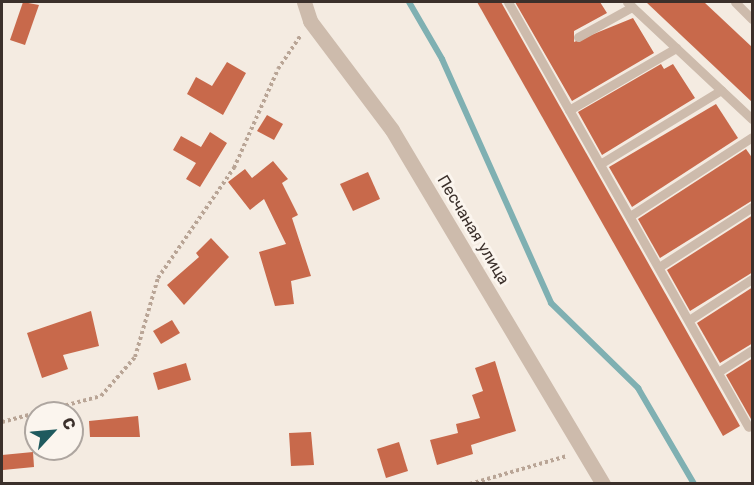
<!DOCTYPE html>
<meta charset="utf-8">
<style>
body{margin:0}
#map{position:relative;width:754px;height:485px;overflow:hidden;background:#f4ebe1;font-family:Rubik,sans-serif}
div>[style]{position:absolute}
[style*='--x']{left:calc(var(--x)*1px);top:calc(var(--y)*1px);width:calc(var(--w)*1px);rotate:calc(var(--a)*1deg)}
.stream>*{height:6px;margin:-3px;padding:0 3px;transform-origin:3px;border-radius:3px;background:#7fb0b2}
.building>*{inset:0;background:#c8694b}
.path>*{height:4px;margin-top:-2px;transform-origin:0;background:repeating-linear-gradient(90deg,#b9a596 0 3px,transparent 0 6px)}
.lane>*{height:9px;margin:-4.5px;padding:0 4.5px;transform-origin:4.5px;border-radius:4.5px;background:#cdbbac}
.street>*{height:15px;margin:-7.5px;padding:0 7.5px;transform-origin:7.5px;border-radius:7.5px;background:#cdbbac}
span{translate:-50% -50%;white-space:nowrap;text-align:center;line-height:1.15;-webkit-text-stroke:6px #fbf5ee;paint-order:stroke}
.street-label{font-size:16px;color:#3b302b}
.frame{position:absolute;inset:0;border:3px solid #3b302b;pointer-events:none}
.north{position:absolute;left:24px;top:401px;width:60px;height:60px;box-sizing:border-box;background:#fbf5ee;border:2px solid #aea6a0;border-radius:50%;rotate:64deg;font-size:16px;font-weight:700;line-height:24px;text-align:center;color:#3b302b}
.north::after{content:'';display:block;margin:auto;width:21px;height:27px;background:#1f5a5e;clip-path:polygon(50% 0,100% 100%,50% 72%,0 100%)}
</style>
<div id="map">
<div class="stream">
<i style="--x:409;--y:2;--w:66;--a:59.9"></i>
<i style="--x:442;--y:59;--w:267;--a:65.9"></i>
<i style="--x:551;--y:303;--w:122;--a:44.3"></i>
<i style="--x:638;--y:388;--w:111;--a:59.7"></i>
</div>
<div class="building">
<i style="clip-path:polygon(23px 2px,39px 5px,25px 45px,10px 40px)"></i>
<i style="clip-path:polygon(477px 2px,501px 2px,740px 426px,723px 436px)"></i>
<i style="clip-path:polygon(515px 2px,600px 2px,607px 13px,574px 31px,574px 42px,633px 18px,654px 53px,572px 101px)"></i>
<i style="clip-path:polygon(646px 2px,704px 2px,753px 48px,753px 103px)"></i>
<i style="clip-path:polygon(227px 62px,246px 73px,223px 115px,187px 94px,196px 77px,212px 86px)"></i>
<i style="clip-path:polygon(661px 64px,664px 69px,673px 64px,695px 98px,602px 155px,578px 112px)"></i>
<i style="clip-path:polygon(716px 104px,738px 138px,632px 207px,609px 167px)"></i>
<i style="clip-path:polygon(267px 115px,283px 124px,274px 140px,257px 131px)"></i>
<i style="clip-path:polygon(210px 132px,227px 143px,200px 187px,186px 179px,196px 163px,173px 150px,181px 136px,201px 147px)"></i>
<i style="clip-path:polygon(746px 149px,753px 159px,753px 200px,660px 258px,638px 219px)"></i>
<i style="clip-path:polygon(273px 161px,288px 179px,282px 183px,298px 215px,292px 218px,311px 276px,291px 281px,294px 304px,275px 306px,259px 252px,286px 244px,264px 199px,250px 210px,228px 182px,245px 169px,252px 178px)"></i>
<i style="clip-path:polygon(368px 172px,380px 199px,353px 211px,340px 184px)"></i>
<i style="clip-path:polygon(753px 215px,753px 272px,690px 311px,667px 270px)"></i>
<i style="clip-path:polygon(211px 238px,229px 257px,184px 305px,167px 285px,199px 257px,196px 253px)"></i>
<i style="clip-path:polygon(753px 287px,753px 343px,720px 363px,697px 323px)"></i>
<i style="clip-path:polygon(91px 311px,99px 346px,63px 355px,68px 369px,42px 378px,27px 333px)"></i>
<i style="clip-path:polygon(172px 320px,180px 333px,161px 344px,153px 331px)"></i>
<i style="clip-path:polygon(753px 358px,753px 419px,751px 419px,726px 375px)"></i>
<i style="clip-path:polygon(495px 361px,516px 431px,471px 445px,473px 454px,437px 465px,430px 440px,458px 433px,456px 424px,480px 418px,472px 395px,483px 391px,475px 368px)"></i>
<i style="clip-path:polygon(186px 363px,191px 380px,158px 390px,153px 373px)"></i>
<i style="clip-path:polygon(138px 416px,140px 437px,90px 437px,89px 421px)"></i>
<i style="clip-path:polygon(311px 432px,314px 465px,291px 466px,289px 433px)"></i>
<i style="clip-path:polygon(399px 442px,408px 471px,386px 478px,377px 449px)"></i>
<i style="clip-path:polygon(33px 452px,34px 467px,3px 470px,2px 455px)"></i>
</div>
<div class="path">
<i style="--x:2;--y:422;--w:102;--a:-14.7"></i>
<i style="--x:101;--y:396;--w:52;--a:-48.9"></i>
<i style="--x:135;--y:357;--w:82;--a:-73.8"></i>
<i style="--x:158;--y:278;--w:134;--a:-55.4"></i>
<i style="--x:234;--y:168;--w:108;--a:-66"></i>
<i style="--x:278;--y:69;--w:40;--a:-56"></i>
<i style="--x:470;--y:484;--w:101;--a:-16.1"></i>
</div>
<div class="lane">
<i style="--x:508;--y:2;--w:488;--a:60.5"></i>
<i style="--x:627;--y:2;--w:171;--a:43.1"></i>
<i style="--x:735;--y:2;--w:24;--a:45"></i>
<i style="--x:578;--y:37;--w:62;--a:-29.1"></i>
<i style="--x:569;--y:110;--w:124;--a:-30.1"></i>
<i style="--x:600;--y:164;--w:142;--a:-31.4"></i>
<i style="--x:630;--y:216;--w:145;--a:-32.9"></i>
<i style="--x:659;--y:267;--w:111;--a:-32.8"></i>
<i style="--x:689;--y:320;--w:75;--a:-33.1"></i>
<i style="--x:718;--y:372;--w:40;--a:-32.9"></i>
</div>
<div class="street">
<i style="--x:304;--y:2;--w:20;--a:72"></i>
<i style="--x:310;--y:21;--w:136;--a:53"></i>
<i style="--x:392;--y:130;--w:412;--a:59.2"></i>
</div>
<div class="street-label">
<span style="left:473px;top:230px;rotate:59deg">Песчаная улица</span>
</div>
<div class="frame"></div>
<div class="north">С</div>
</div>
